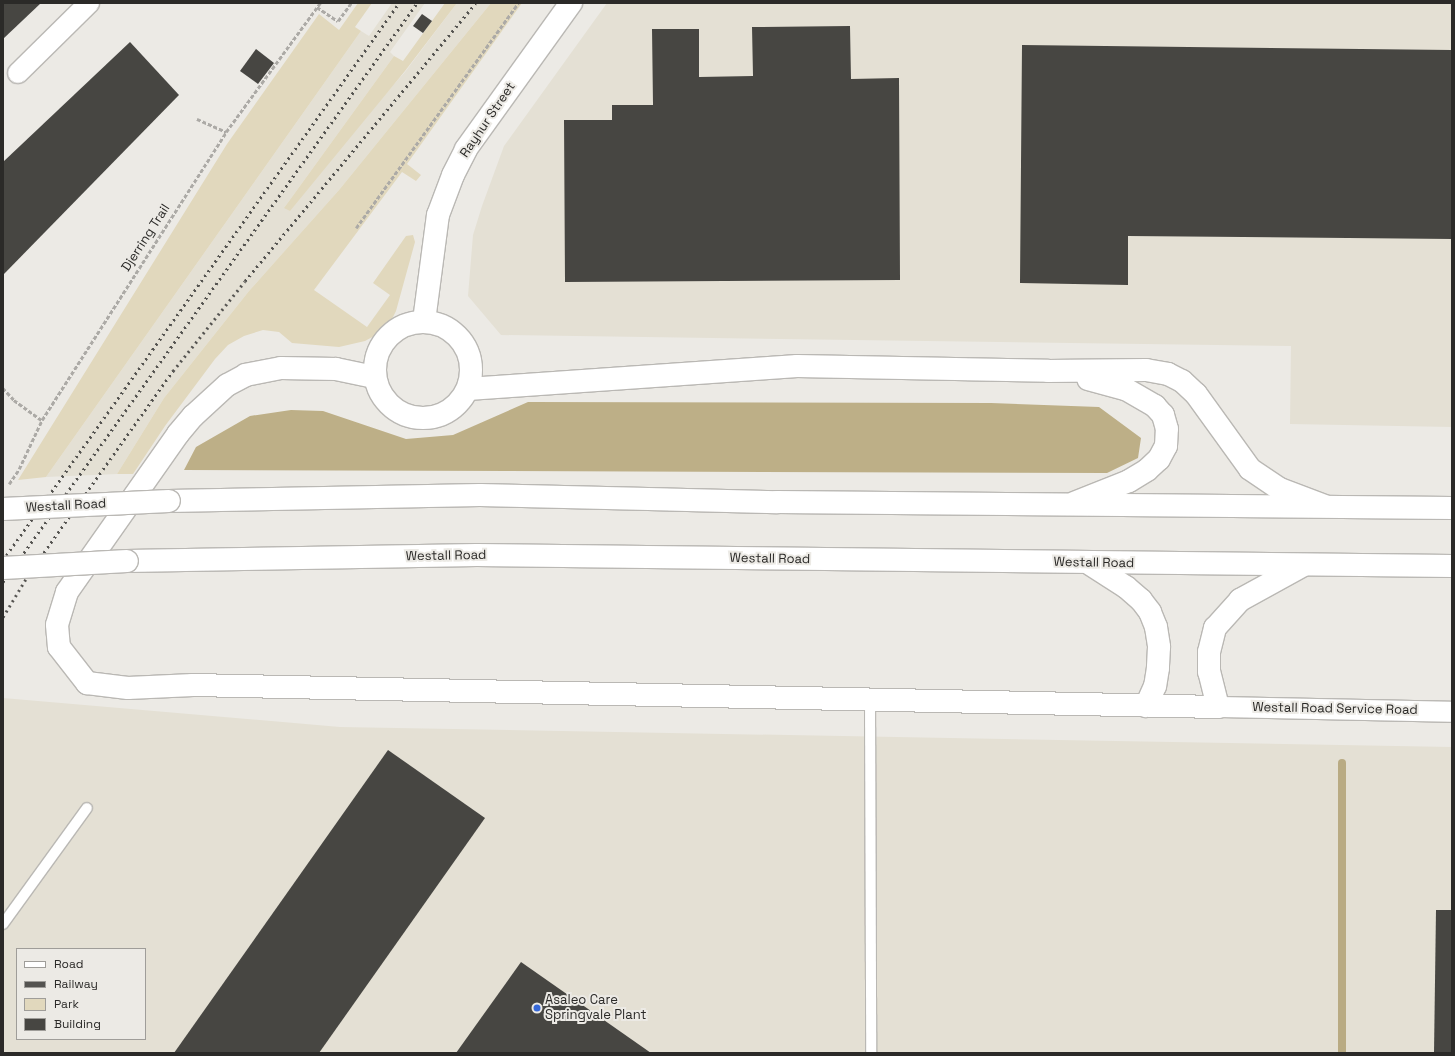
<!DOCTYPE html>
<style>
body{margin:0}
#map{position:relative;width:1455px;height:1056px;overflow:hidden;background:#eceae5;font-family:"Space Grotesk",sans-serif}
div>[style]{position:absolute}
[style*='--x']{left:calc(var(--x)*1px);top:calc(var(--y)*1px);width:calc(var(--w)*1px);rotate:calc(var(--a)*1deg)}
.built>*{inset:0;background:#e4e0d4}
.green>*{inset:0;background:#e1d8bd}
.forest>*{inset:0;background:#bdaf87}
.stream>*{height:8px;margin:-4px;padding:0 4px;transform-origin:4px;border-radius:4px;background:#b9ab83}
.building>*{inset:0;background:#474642}
.path>*{height:2.5px;margin-top:-1.25px;transform-origin:0;background:repeating-linear-gradient(90deg,#acaaa6 0 4px,transparent 0 6px)}
.roads{filter:drop-shadow(1px 0 #bab8b4) drop-shadow(-1px 0 #bab8b4) drop-shadow(0 1px #bab8b4) drop-shadow(0 -1px #bab8b4)}
.lane>*{height:10px;margin:-5px;padding:0 5px;transform-origin:5px;border-radius:5px;background:#fff}
.street>*{height:20px;margin:-10px;padding:0 10px;transform-origin:10px;border-radius:10px;background:#fff}
.secondary>*{height:22px;margin:-11px;padding:0 11px;transform-origin:11px;border-radius:11px;background:#fff}
.secondary>.ring{margin:-11px;padding:0;box-sizing:content-box;background:none;border:22px solid #fff;border-radius:50%}
.primary>*{height:22px;margin:-11px;padding:0 11px;transform-origin:11px;border-radius:11px;background:#fff}
.rail>*{height:3px;margin-top:-1.5px;transform-origin:0;background:repeating-linear-gradient(90deg,#545350 0 2px,transparent 0 6px)}
.bridges{filter:drop-shadow(1px 0 #bab8b4) drop-shadow(-1px 0 #bab8b4) drop-shadow(0 1px #bab8b4) drop-shadow(0 -1px #bab8b4)}
.primary-bridge>*{height:22px;margin:-11px;padding:0 11px;transform-origin:11px;border-radius:11px;background:#fff}
.dots>*{width:11px;height:11px;translate:-50% -50%;box-sizing:border-box;border:2px solid #eceae5;border-radius:50%}
span{translate:-50% -50%;white-space:nowrap;text-align:center;line-height:1.15;-webkit-text-stroke:4px #eceae5;paint-order:stroke}
.street-label{font-size:13px;color:#2b2a28}
.poi-label{font-size:13px;color:#2b2a28}
.left{translate:0 -50%;text-align:left}
.frame{position:absolute;inset:0;border:4px solid #2b2a28;pointer-events:none}
.legend{position:absolute;left:16px;top:948px;width:130px;height:92px;box-sizing:border-box;background:#eceae5;border:1px solid #9f9d99;margin:0;padding:5px 7px;list-style:none;font-size:12px;color:#2b2a28}
.legend li{display:flex;align-items:center;gap:8px;height:20px}
.legend b{width:20px;border:1px solid #9f9d99}
</style>
<div id="map">
<div class="built">
<i style="clip-path:polygon(392px 3px,425px 3px,390px 52px,394px 56px,284px 208px,405px 72px,457px 3px,491px 3px,339px 190px,249px 291px,164px 398px,117px 474px,46px 477px,361px 31px,369px 36px)"></i>
<i style="clip-path:polygon(607px 3px,1452px 3px,1452px 427px,1290px 424px,1291px 346px,501px 335px,468px 296px,473px 235px,482px 206px,504px 146px)"></i>
<i style="clip-path:polygon(evenodd,3px 698px,340px 727px,1452px 747px,1452px 1053px,3px 1053px,3px 698px,17px 949px,145px 949px,145px 1039px,17px 1039px,17px 949px)"></i>
</div>
<div class="green">
<i style="clip-path:polygon(358px 3px,372px 3px,355px 27px,361px 31px,46px 477px,18px 480px,227px 144px,319px 14px,339px 30px)"></i>
<i style="clip-path:polygon(445px 3px,457px 3px,405px 71px,290px 211px,284px 208px,394px 56px,403px 61px)"></i>
<i style="clip-path:polygon(491px 3px,522px 3px,407px 164px,421px 175px,416px 181px,402px 172px,314px 290px,367px 327px,390px 295px,373px 283px,406px 236px,413px 235px,415px 242px,396px 311px,387px 329px,365px 341px,339px 347px,292px 343px,279px 332px,263px 330px,244px 336px,228px 345px,215px 359px,165px 426px,133px 474px,117px 474px,164px 398px,249px 291px,339px 190px)"></i>
</div>
<div class="forest">
<i style="clip-path:polygon(528px 402px,991px 403px,1099px 407px,1141px 438px,1138px 458px,1107px 473px,184px 470px,196px 447px,250px 416px,291px 410px,323px 411px,406px 439px,453px 435px)"></i>
</div>
<div class="stream">
<i style="--x:1342;--y:1053;--w:290;--a:-90"></i>
</div>
<div class="building">
<i style="clip-path:polygon(3px 3px,41px 3px,3px 39px)"></i>
<i style="clip-path:polygon(422px 14px,432px 21px,423px 33px,413px 26px)"></i>
<i style="clip-path:polygon(850px 26px,851px 79px,899px 78px,900px 280px,565px 282px,564px 120px,612px 120px,612px 105px,653px 105px,652px 29px,699px 29px,699px 77px,753px 76px,752px 27px)"></i>
<i style="clip-path:polygon(130px 42px,179px 95px,3px 275px,3px 162px)"></i>
<i style="clip-path:polygon(1022px 45px,1452px 50px,1452px 239px,1128px 236px,1128px 285px,1020px 283px)"></i>
<i style="clip-path:polygon(256px 49px,274px 63px,258px 84px,240px 71px)"></i>
<i style="clip-path:polygon(388px 750px,485px 818px,319px 1053px,174px 1053px)"></i>
<i style="clip-path:polygon(1436px 910px,1452px 910px,1452px 1053px,1434px 1053px)"></i>
<i style="clip-path:polygon(521px 962px,651px 1053px,456px 1053px)"></i>
</div>
<div class="path">
<i style="--x:317;--y:7;--w:25;--a:34"></i>
<i style="--x:338;--y:21;--w:22;--a:-54"></i>
<i style="--x:197;--y:119;--w:32;--a:24"></i>
<i style="--x:356;--y:228;--w:277;--a:-54.2"></i>
<i style="--x:3;--y:388;--w:16;--a:47"></i>
<i style="--x:14;--y:400;--w:34;--a:36"></i>
<i style="--x:9;--y:484;--w:18;--a:-56"></i>
<i style="--x:19;--y:469;--w:54;--a:-64.9"></i>
<i style="--x:42;--y:420;--w:342;--a:-57.4"></i>
<i style="--x:226;--y:132;--w:160;--a:-53.9"></i>
</div>
<div class="roads">
<div class="lane">
<i style="--x:870;--y:700;--w:353;--a:89.8"></i>
<i style="--x:3;--y:924;--w:143;--a:-54.1"></i>
</div>
<div class="street">
<i style="--x:18;--y:73;--w:100;--a:-44.6"></i>
<i style="--x:1218;--y:707;--w:234;--a:1.2"></i>
</div>
<div class="secondary">
<i style="--x:424;--y:321;--w:107;--a:-82.5"></i>
<i style="--x:438;--y:215;--w:43;--a:-69.4"></i>
<i style="--x:453;--y:175;--w:29;--a:-63"></i>
<i style="--x:466;--y:149;--w:180;--a:-54.3"></i>
<i class="ring" style="left:375px;top:322px;width:74px;height:74px"></i>
<i style="--x:374;--y:377;--w:39;--a:-168"></i>
<i style="--x:336;--y:369;--w:55;--a:-179"></i>
<i style="--x:281;--y:368;--w:36;--a:169"></i>
<i style="--x:246;--y:375;--w:21;--a:152"></i>
<i style="--x:227;--y:385;--w:46;--a:137.6"></i>
<i style="--x:193;--y:416;--w:23;--a:130"></i>
<i style="--x:178;--y:434;--w:193;--a:125.1"></i>
<i style="--x:67;--y:592;--w:34;--a:107"></i>
<i style="--x:57;--y:625;--w:22;--a:85"></i>
<i style="--x:59;--y:647;--w:46;--a:52.1"></i>
<i style="--x:87;--y:683;--w:41;--a:7"></i>
<i style="--x:128;--y:688;--w:65;--a:-2.6"></i>
<i style="--x:193;--y:685;--w:1025;--a:1.23"></i>
<i style="--x:1218;--y:707;--w:36;--a:-104"></i>
<i style="--x:1209;--y:672;--w:20;--a:-90"></i>
<i style="--x:1209;--y:652;--w:25;--a:-76"></i>
<i style="--x:1215;--y:628;--w:38;--a:-48"></i>
<i style="--x:1240;--y:600;--w:73;--a:-28.7"></i>
<i style="--x:468;--y:389;--w:330;--a:-4"></i>
<i style="--x:797;--y:366;--w:251;--a:1.1"></i>
<i style="--x:1048;--y:371;--w:98;--a:-0.6"></i>
<i style="--x:1146;--y:370;--w:22;--a:10"></i>
<i style="--x:1168;--y:374;--w:16;--a:27"></i>
<i style="--x:1182;--y:381;--w:19;--a:43"></i>
<i style="--x:1196;--y:394;--w:92;--a:54.2"></i>
<i style="--x:1250;--y:469;--w:36;--a:34"></i>
<i style="--x:1280;--y:489;--w:48;--a:20.7"></i>
<i style="--x:1074;--y:503;--w:59;--a:-21.8"></i>
<i style="--x:1129;--y:481;--w:21;--a:-31"></i>
<i style="--x:1147;--y:470;--w:16;--a:-43"></i>
<i style="--x:1159;--y:459;--w:15;--a:-62"></i>
<i style="--x:1166;--y:446;--w:17;--a:-87"></i>
<i style="--x:1167;--y:429;--w:15;--a:-106"></i>
<i style="--x:1163;--y:415;--w:12;--a:-132"></i>
<i style="--x:1155;--y:406;--w:34;--a:-150"></i>
<i style="--x:1125;--y:389;--w:38;--a:-165"></i>
<i style="--x:1090;--y:564;--w:43;--a:32.6"></i>
<i style="--x:1126;--y:587;--w:20;--a:41"></i>
<i style="--x:1141;--y:600;--w:15;--a:53"></i>
<i style="--x:1150;--y:612;--w:16;--a:68"></i>
<i style="--x:1156;--y:627;--w:20;--a:81"></i>
<i style="--x:1159;--y:647;--w:21;--a:93"></i>
<i style="--x:1158;--y:668;--w:18;--a:99"></i>
<i style="--x:1155;--y:686;--w:22;--a:114"></i>
</div>
<div class="primary">
<i style="--x:169;--y:501;--w:311;--a:-1.1"></i>
<i style="--x:480;--y:495;--w:297;--a:1.4"></i>
<i style="--x:777;--y:502;--w:675;--a:0.51"></i>
<i style="--x:127;--y:561;--w:350;--a:-1"></i>
<i style="--x:477;--y:555;--w:975;--a:0.65"></i>
</div>
</div>
<div class="rail">
<i style="--x:3;--y:560;--w:683;--a:-54.59"></i>
<i style="--x:3;--y:582;--w:712;--a:-54.43"></i>
<i style="--x:3;--y:617;--w:52;--a:-59"></i>
<i style="--x:30;--y:572;--w:247;--a:-54.6"></i>
<i style="--x:173;--y:371;--w:115;--a:-51.3"></i>
<i style="--x:245;--y:281;--w:361;--a:-50.3"></i>
</div>
<div class="bridges">
<div class="primary-bridge">
<i style="--x:3;--y:509;--w:166;--a:-2.8"></i>
<i style="--x:3;--y:568;--w:124;--a:-3.2"></i>
</div>
</div>
<div class="dots">
<i style="left:537px;top:1008px;background:#3668d8"></i>
</div>
<div class="street-label">
<span style="left:488px;top:120px;rotate:-56deg">Rayhur Street</span>
<span style="left:146px;top:238px;rotate:-57deg">Djerring Trail</span>
<span style="left:66px;top:506px;rotate:-3deg">Westall Road</span>
<span style="left:446px;top:556px;rotate:-1deg">Westall Road</span>
<span style="left:770px;top:559px;rotate:1deg">Westall Road</span>
<span style="left:1094px;top:563px;rotate:1deg">Westall Road</span>
<span style="left:1335px;top:709px;rotate:1deg">Westall Road Service Road</span>
</div>
<div class="poi-label">
<span class="left" style="left:545px;top:1008px">Asaleo Care<br>Springvale Plant</span>
</div>
<div class="frame"></div>
<ul class="legend">
<li><b style="height:5px;background:#fff"></b>Road</li>
<li><b style="height:5px;background:#545350"></b>Railway</li>
<li><b style="height:11px;background:#e1d8bd"></b>Park</li>
<li><b style="height:11px;background:#474642"></b>Building</li>
</ul>
</div>
